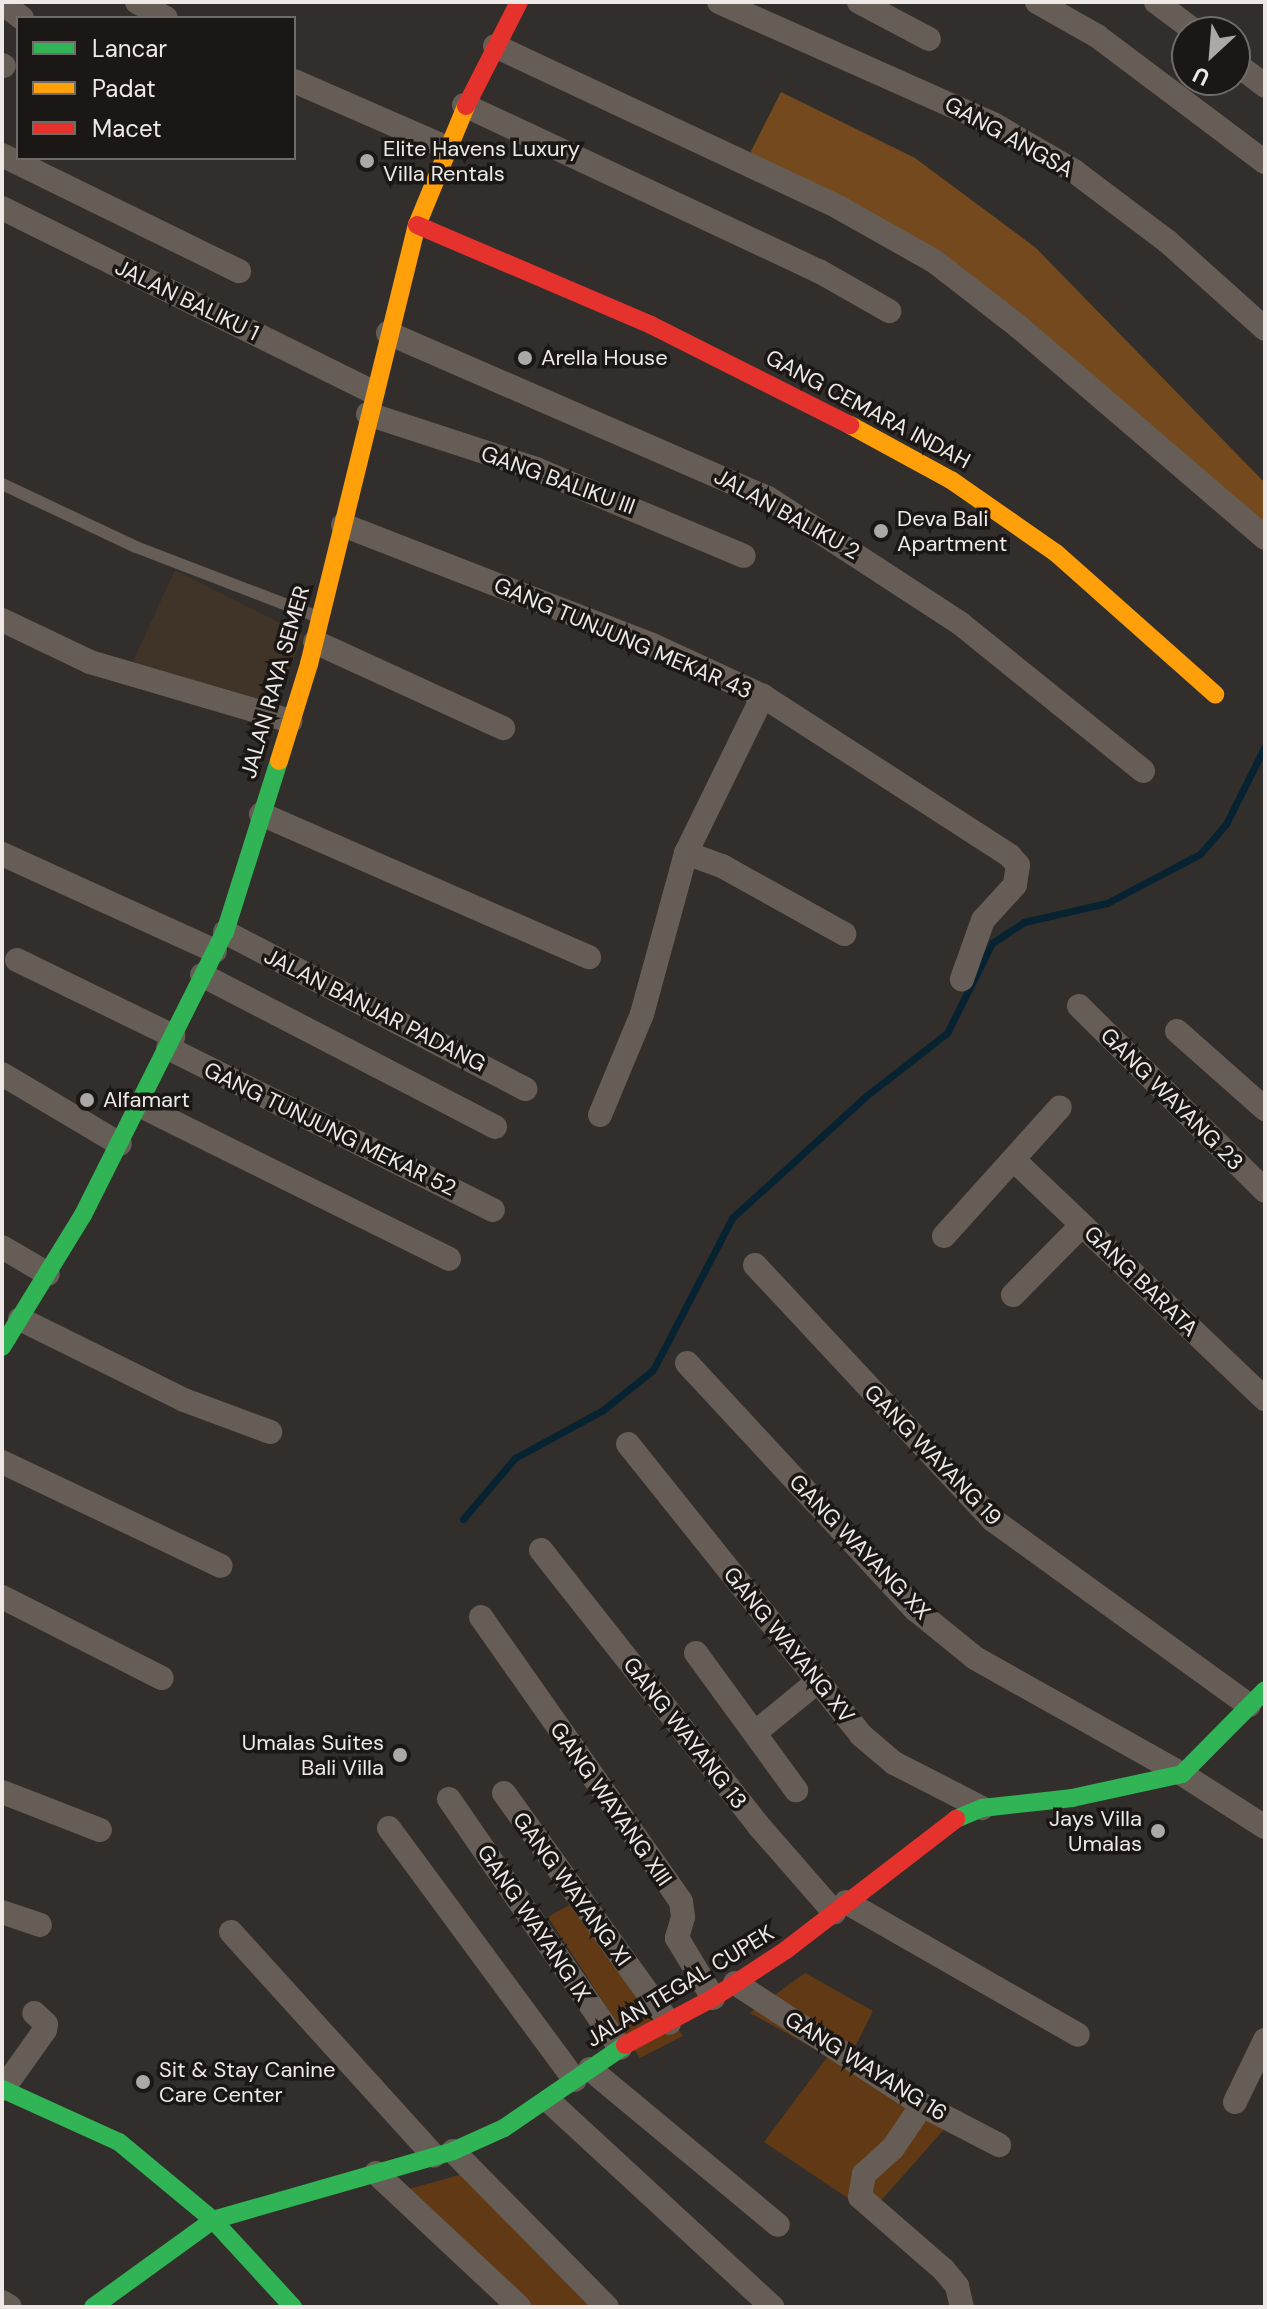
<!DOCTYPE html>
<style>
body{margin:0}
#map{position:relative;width:1267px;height:2309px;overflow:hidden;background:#312e2c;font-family:"DM Sans",sans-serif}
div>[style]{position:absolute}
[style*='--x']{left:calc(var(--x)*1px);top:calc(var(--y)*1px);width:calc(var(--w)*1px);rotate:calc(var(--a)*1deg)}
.education>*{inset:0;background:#403327}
.green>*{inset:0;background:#613a15}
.forest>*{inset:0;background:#75491e}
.stream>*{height:7px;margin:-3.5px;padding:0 3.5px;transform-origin:3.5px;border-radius:3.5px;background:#072231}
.lane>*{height:12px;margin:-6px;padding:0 6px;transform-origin:6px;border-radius:6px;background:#665e56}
.street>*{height:24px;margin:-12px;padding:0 12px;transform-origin:12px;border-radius:12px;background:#665e56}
.fast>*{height:18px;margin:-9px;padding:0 9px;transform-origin:9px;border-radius:9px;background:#30b455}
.slow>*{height:18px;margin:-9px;padding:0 9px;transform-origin:9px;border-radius:9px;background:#ff9f0a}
.jam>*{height:18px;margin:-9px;padding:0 9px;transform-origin:9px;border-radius:9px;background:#e5322d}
.dots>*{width:22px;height:22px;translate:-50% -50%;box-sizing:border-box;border:4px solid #1a1715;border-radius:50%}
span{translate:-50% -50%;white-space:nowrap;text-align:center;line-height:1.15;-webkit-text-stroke:7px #1a1715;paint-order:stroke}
.street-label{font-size:22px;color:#eee9e6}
.poi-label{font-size:22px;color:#eee9e6}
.left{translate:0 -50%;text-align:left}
.right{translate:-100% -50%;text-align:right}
.frame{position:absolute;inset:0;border:4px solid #eee9e6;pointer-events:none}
.legend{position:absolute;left:16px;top:16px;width:280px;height:144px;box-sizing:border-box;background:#1a1715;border:2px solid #6f6b69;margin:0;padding:10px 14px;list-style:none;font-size:24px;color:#eee9e6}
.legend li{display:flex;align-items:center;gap:16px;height:40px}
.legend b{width:40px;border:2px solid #6f6b69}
.north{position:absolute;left:1171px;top:16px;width:80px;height:80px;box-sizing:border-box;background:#1a1715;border:2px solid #6f6b69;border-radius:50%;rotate:206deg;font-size:22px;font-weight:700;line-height:32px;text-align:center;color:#eee9e6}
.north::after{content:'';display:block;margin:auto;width:28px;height:36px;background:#aca8a5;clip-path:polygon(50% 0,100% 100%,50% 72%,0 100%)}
</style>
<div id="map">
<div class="education">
<i style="clip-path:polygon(175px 570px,304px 635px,268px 719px,131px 665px)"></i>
</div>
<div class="green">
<i style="clip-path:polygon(584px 1897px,683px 2036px,640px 2058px,548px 1917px)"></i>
<i style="clip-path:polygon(805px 1973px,873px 2011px,846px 2065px,948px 2125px,870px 2213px,764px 2142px,828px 2056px,750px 2013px)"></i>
<i style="clip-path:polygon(474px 2171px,604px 2307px,522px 2307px,394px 2193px)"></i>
</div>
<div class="forest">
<i style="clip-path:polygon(781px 92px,915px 158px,1036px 248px,1265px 483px,1265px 529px,942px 252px,745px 163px)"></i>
</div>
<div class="stream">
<i style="--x:463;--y:1519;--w:80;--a:-49.6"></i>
<i style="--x:515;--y:1458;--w:100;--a:-28.6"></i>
<i style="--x:603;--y:1410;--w:64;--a:-38.7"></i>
<i style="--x:653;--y:1370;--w:171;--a:-62.5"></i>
<i style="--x:732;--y:1218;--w:181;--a:-42.3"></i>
<i style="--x:866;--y:1096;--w:103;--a:-37.9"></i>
<i style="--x:947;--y:1033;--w:101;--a:-63.4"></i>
<i style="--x:992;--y:943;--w:38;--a:-33"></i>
<i style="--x:1024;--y:922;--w:85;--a:-12.9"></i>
<i style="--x:1107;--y:903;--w:105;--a:-27.8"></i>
<i style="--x:1200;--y:854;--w:40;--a:-49"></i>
<i style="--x:1226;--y:824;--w:87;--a:-63.4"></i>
</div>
<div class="lane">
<i style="--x:2;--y:484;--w:148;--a:25.2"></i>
<i style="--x:136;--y:547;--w:195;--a:21"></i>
</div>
<div class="street">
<i style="--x:137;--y:2;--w:33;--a:29"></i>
<i style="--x:719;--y:2;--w:300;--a:24"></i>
<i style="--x:993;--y:124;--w:94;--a:30.1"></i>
<i style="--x:1074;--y:171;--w:116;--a:37"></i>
<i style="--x:1167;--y:241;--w:132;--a:41.9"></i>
<i style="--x:859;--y:2;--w:79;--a:27.9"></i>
<i style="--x:1037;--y:2;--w:69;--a:29.5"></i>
<i style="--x:1097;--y:36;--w:210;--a:36.9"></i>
<i style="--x:1156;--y:2;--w:50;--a:36.9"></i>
<i style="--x:2;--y:3;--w:25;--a:37"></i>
<i style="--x:495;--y:46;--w:379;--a:25.1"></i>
<i style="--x:838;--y:207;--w:110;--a:29.4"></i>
<i style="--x:934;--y:261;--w:108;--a:37.8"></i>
<i style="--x:1019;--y:327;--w:324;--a:40.6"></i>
<i style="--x:1235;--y:63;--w:38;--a:37"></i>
<i style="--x:2;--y:65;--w:2;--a:27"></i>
<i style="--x:294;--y:81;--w:165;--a:23.6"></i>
<i style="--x:464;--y:105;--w:392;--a:25.1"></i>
<i style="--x:819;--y:271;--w:81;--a:29.7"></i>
<i style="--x:2;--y:155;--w:264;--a:26.1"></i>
<i style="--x:2;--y:208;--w:414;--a:26.4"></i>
<i style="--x:388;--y:333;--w:414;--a:23.5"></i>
<i style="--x:768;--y:498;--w:230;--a:33.1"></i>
<i style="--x:961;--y:624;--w:234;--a:38.9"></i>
<i style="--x:368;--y:414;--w:177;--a:18.1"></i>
<i style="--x:536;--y:469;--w:225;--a:22.7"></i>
<i style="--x:343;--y:525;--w:329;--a:21.2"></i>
<i style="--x:650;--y:644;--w:124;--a:24.7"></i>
<i style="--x:763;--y:696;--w:294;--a:32.9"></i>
<i style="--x:1010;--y:856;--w:12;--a:48"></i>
<i style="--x:1018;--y:865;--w:20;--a:99"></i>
<i style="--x:1015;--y:885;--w:47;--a:132.4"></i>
<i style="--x:983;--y:920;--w:63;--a:109.6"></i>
<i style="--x:2;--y:620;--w:98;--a:25.5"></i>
<i style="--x:90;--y:662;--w:209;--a:16.4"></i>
<i style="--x:315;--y:642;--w:207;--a:24.6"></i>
<i style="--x:261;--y:814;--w:358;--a:23.6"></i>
<i style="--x:686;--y:853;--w:38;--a:20"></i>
<i style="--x:722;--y:866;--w:140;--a:29.1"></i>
<i style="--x:2;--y:854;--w:234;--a:24.5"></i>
<i style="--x:225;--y:932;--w:339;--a:27.6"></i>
<i style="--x:17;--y:960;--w:174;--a:26"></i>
<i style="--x:202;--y:975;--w:330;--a:27.4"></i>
<i style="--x:1079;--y:1006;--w:262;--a:44.8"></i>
<i style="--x:1177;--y:1031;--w:118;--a:41.6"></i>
<i style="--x:168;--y:1048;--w:363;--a:26.5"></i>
<i style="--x:2;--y:1074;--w:137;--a:30.7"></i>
<i style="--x:139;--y:1105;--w:346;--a:26.4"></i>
<i style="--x:600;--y:1115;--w:109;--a:-67.4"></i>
<i style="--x:642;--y:1014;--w:167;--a:-74.7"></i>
<i style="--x:686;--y:853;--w:175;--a:-63.9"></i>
<i style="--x:1016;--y:1162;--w:344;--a:43.6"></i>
<i style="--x:944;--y:1236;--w:173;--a:-48"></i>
<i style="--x:2;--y:1247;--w:53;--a:30.4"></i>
<i style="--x:755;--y:1265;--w:349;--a:47"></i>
<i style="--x:993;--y:1520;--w:316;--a:35.9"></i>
<i style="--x:1013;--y:1295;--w:98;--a:-45.4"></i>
<i style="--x:20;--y:1319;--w:183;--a:26.3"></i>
<i style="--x:184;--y:1400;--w:92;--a:20.4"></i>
<i style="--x:687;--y:1363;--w:337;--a:47.2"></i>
<i style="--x:916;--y:1610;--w:76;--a:39.1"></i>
<i style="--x:975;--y:1658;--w:237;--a:29.3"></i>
<i style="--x:1182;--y:1774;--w:98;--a:32.6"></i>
<i style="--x:628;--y:1444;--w:373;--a:51.3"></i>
<i style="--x:861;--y:1735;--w:43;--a:40.3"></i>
<i style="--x:894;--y:1763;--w:99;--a:27.1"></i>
<i style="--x:2;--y:1462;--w:242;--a:25.4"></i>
<i style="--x:541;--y:1550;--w:350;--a:51.7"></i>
<i style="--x:758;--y:1825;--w:116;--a:48.9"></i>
<i style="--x:2;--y:1597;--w:179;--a:26.9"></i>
<i style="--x:481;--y:1617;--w:348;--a:54.9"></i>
<i style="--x:681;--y:1902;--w:15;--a:82"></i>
<i style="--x:683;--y:1917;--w:22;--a:106"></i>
<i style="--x:677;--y:1938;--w:70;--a:59"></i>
<i style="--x:696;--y:1653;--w:170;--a:53.9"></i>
<i style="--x:757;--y:1731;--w:79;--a:-39.3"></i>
<i style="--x:2;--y:1792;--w:105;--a:21.2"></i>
<i style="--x:504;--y:1793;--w:283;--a:54.3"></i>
<i style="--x:449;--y:1799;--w:302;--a:55.5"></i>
<i style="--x:389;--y:1828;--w:313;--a:53.6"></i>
<i style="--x:846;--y:1902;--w:267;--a:29.8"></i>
<i style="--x:2;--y:1912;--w:40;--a:18.9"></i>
<i style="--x:231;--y:1932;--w:302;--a:47.8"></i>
<i style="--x:735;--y:1983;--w:223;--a:33.1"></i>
<i style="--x:922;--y:2105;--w:87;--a:27.5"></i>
<i style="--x:590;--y:2069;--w:244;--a:39.7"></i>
<i style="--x:3;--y:2089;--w:72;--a:-54.6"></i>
<i style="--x:45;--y:2030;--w:6;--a:-81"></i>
<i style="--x:46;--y:2024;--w:16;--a:-137"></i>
<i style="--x:549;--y:2101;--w:304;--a:42.7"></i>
<i style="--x:1235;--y:2102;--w:69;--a:-64.2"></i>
<i style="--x:922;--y:2105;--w:52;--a:124"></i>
<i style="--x:893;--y:2148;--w:39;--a:138"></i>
<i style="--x:864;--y:2174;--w:23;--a:100"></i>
<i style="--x:860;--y:2197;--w:111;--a:41"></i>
<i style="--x:944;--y:2270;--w:21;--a:51"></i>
<i style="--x:957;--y:2286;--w:22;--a:77"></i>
<i style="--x:453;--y:2151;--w:219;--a:45.4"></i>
<i style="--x:376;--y:2173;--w:196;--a:43.1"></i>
<i style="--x:2;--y:2302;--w:9;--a:32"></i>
</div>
<div class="fast">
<i style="--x:2;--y:1347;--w:155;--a:-58.5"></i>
<i style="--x:83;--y:1215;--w:317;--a:-63.4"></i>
<i style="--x:225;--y:932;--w:179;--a:-72.5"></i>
<i style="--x:956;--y:1819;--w:28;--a:-23"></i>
<i style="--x:982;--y:1808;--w:91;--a:-6.3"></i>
<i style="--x:1072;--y:1798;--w:113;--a:-12.3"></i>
<i style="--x:1182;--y:1774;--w:118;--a:-45.3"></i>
<i style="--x:2;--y:2089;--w:128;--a:24.4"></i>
<i style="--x:119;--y:2142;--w:122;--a:39.7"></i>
<i style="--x:213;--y:2220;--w:118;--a:47.4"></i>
<i style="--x:93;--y:2307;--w:148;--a:-35.9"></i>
<i style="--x:213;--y:2220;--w:250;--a:-16"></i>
<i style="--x:453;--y:2151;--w:56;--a:-24.3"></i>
<i style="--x:504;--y:2128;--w:147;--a:-34.4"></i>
</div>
<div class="slow">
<i style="--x:850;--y:425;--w:115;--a:28.6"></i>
<i style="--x:951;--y:480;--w:128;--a:34.8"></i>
<i style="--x:1056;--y:553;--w:213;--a:41.6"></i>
<i style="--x:279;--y:761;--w:102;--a:-72.8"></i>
<i style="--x:309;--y:664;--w:452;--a:-76.2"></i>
<i style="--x:417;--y:225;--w:129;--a:-67.6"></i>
</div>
<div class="jam">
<i style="--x:466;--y:106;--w:117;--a:-63"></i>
<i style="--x:417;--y:225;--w:254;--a:23.1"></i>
<i style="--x:651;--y:325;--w:223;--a:26.7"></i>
<i style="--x:625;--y:2045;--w:100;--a:-28.1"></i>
<i style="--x:713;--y:1998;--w:87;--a:-33.3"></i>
<i style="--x:786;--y:1950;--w:215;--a:-37.6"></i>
</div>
<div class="dots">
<i style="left:367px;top:161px;background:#aca8a5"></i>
<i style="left:525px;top:358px;background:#aca8a5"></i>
<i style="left:881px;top:531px;background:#aca8a5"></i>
<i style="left:87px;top:1100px;background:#aca8a5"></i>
<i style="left:400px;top:1755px;background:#aca8a5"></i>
<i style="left:1158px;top:1831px;background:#aca8a5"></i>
<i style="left:143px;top:2082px;background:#aca8a5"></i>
</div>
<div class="street-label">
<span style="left:1009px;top:137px;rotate:29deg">GANG ANGSA</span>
<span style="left:187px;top:300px;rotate:26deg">JALAN BALIKU 1</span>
<span style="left:868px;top:409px;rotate:28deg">GANG CEMARA INDAH</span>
<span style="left:558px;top:480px;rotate:20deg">GANG BALIKU III</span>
<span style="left:787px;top:514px;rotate:29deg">JALAN BALIKU 2</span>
<span style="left:623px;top:638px;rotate:23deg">GANG TUNJUNG MEKAR 43</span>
<span style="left:275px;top:682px;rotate:-74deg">JALAN RAYA SEMER</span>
<span style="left:375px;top:1010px;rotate:27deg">JALAN BANJAR PADANG</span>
<span style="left:1172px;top:1099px;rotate:45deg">GANG WAYANG 23</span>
<span style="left:330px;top:1129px;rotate:26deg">GANG TUNJUNG MEKAR 52</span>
<span style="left:1141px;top:1281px;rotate:44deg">GANG BARATA</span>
<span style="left:933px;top:1455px;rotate:46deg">GANG WAYANG 19</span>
<span style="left:860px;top:1547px;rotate:46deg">GANG WAYANG XX</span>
<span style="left:789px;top:1645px;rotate:51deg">GANG WAYANG XV</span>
<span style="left:685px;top:1733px;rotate:52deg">GANG WAYANG 13</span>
<span style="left:611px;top:1804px;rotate:55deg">GANG WAYANG XIII</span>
<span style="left:572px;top:1889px;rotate:54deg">GANG WAYANG XI</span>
<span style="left:534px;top:1923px;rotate:56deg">GANG WAYANG IX</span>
<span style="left:680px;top:1986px;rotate:-31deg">JALAN TEGAL CUPEK</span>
<span style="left:866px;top:2066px;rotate:32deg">GANG WAYANG 16</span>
</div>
<div class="poi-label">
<span class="left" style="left:383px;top:161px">Elite Havens Luxury<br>Villa Rentals</span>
<span class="left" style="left:541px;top:358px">Arella House</span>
<span class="left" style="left:897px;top:531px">Deva Bali<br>Apartment</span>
<span class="left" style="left:103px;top:1100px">Alfamart</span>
<span class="right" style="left:384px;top:1755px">Umalas Suites<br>Bali Villa</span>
<span class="right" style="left:1142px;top:1831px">Jays Villa<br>Umalas</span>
<span class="left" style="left:159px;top:2082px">Sit &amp; Stay Canine<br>Care Center</span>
</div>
<div class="frame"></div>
<ul class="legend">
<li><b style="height:10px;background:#30b455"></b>Lancar</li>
<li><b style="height:10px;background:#ff9f0a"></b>Padat</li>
<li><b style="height:10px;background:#e5322d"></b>Macet</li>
</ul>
<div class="north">U</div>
</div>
